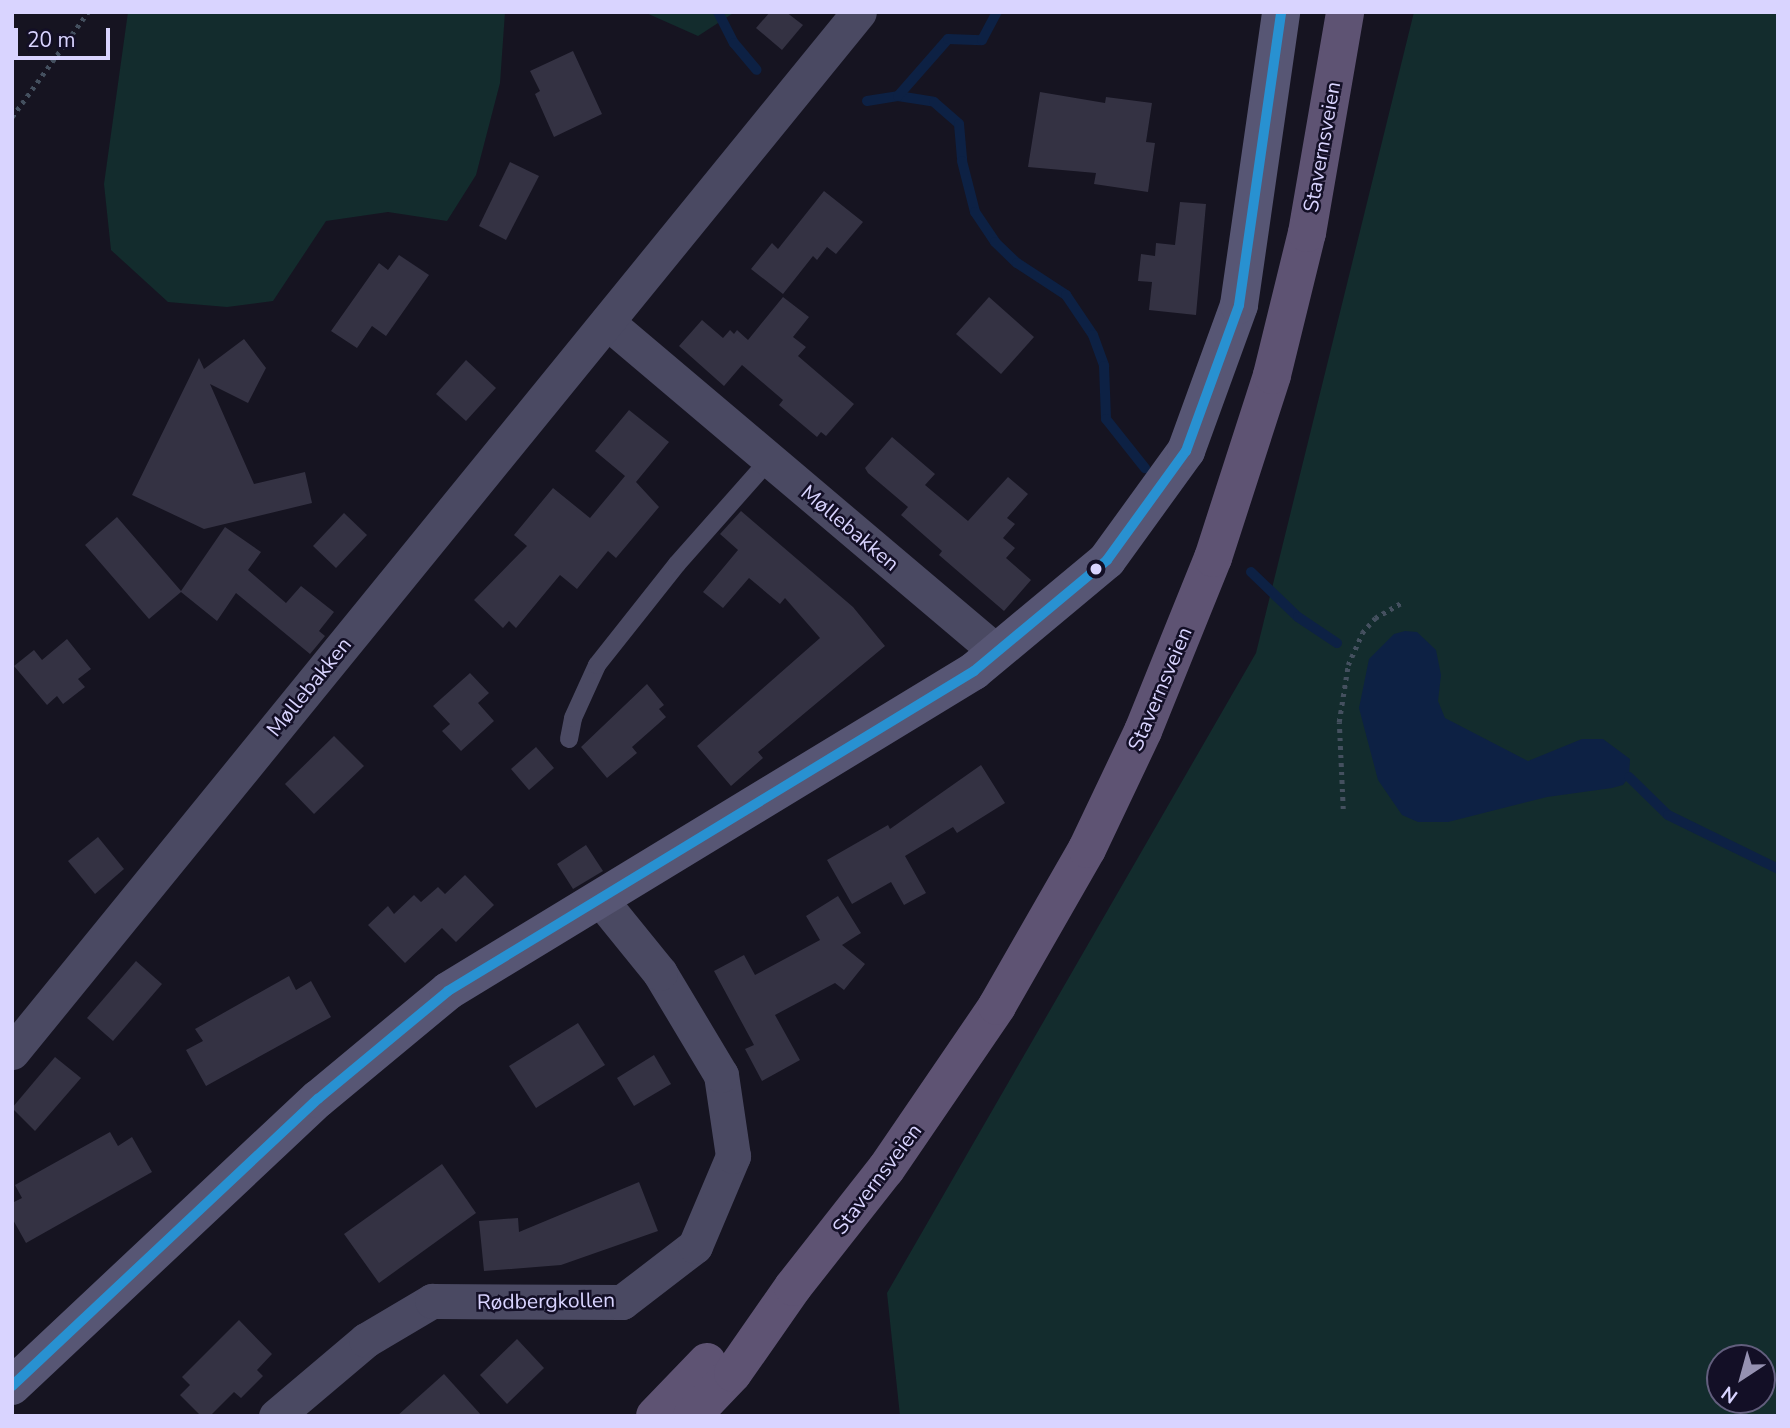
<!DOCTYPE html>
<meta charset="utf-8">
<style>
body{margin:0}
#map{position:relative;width:1790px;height:1428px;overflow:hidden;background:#161421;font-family:"Nunito Sans",sans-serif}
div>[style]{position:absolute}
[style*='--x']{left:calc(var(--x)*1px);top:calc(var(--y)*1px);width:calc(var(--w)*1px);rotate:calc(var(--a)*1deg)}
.green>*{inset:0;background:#132c2d}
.water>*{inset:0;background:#0d2144}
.stream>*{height:10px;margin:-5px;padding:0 5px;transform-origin:5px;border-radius:5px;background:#0d2144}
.building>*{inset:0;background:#343243}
.path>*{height:4.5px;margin-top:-2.25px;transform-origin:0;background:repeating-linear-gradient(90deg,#44505f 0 3.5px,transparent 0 8.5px)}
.lane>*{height:18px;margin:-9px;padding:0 9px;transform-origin:9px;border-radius:9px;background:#4a4962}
.street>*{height:35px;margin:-17.5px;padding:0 17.5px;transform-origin:17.5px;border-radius:17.5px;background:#4a4962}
.secondary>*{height:38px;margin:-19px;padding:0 19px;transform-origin:19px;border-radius:19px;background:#575674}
.primary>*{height:38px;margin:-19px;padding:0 19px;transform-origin:19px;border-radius:19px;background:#5e5373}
.bus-1>*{height:10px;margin:-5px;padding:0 5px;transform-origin:5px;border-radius:5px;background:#2891d1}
.dots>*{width:19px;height:19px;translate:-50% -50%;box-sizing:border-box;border:4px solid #130f26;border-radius:50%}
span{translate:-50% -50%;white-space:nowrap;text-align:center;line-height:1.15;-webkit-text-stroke:5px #130f26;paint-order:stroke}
.street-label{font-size:21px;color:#d9d4ff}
.frame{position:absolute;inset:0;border:14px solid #d9d4ff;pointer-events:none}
.north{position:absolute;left:1706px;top:1344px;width:70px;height:70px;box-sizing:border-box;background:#130f26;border:2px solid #625e7d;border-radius:50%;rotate:216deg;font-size:19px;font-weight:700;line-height:28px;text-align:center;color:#d9d4ff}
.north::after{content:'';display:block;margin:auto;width:24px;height:32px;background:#9591b1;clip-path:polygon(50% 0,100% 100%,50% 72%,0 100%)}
.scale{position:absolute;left:14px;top:28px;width:96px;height:32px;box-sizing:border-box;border:4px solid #d9d4ff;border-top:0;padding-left:9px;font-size:21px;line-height:24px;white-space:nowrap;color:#d9d4ff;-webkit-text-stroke:5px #130f26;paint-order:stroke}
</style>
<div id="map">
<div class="green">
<i style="clip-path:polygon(128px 12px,505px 12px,500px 83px,476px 175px,447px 221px,388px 212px,326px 221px,273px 301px,227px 307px,168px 302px,111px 250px,104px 184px)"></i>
<i style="clip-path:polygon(644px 12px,735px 12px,698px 36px)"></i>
<i style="clip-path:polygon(evenodd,1414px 12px,1778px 12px,1778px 1416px,900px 1416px,887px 1293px,1256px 653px,1414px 12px,1720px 1358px,1762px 1358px,1762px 1400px,1720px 1400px,1720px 1358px)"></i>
</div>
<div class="water">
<i style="clip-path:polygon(1405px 631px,1417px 632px,1436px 650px,1441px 675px,1438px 701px,1445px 718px,1528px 761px,1582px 739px,1603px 739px,1630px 759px,1629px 777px,1623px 785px,1612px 788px,1547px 797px,1448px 822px,1418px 822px,1402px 815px,1378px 780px,1359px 708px,1369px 659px,1394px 634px)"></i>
</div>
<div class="stream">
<i style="--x:718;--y:12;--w:35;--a:63"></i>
<i style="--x:734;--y:43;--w:35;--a:50"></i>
<i style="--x:898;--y:96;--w:36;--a:9"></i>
<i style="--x:934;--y:102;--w:33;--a:41"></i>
<i style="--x:959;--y:124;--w:37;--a:85"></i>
<i style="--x:962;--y:161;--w:53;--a:75.7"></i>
<i style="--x:975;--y:212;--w:36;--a:56"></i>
<i style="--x:995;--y:242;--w:30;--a:44"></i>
<i style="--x:1017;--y:263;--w:59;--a:33.1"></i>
<i style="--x:1066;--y:295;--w:48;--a:56"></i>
<i style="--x:1093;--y:335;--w:33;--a:70"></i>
<i style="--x:1104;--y:366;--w:53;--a:87.8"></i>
<i style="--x:1106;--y:419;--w:63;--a:51.5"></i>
<i style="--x:867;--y:101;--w:31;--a:-9"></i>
<i style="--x:898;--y:96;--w:76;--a:-48.7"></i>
<i style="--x:948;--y:39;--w:34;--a:2"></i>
<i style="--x:982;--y:40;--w:32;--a:-62"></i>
<i style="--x:1251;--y:572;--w:65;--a:43.8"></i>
<i style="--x:1298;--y:617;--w:47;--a:33.7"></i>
<i style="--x:1629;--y:777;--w:54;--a:44.3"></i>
<i style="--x:1668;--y:815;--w:123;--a:26.1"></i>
</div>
<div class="building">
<i style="clip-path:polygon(770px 12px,786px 12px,803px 25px,782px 50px,756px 28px)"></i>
<i style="clip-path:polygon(573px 51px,602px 114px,554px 137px,535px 94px,540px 91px,530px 71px)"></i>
<i style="clip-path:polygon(1040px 92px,1105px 103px,1106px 97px,1152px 103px,1146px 142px,1155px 143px,1148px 192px,1094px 184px,1096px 173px,1028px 167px)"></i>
<i style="clip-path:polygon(510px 162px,539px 176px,506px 240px,479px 226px)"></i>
<i style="clip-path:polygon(824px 191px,863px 222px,836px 254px,827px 247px,817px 260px,813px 256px,783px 294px,751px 269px,772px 243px,778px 249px)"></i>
<i style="clip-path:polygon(1180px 202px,1206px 204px,1196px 315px,1149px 310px,1152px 282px,1138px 281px,1141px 254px,1155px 256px,1156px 243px,1175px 245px)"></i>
<i style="clip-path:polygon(399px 255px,429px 275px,386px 336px,372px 326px,357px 348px,331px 331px,379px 263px,388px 270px)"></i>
<i style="clip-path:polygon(783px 297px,809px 317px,793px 337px,806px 347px,798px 356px,854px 404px,826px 436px,821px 432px,817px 437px,779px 405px,783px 400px,742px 365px,724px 386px,679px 346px,702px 320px,723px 338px,730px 330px,734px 334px,737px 330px,748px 340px)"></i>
<i style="clip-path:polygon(989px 297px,1034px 337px,1001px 374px,956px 334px)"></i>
<i style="clip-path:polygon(244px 339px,266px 368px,248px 403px,210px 384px,254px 484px,305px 472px,312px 503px,204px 529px,132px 495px,199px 358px,204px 369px)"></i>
<i style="clip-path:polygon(466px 360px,496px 388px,466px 421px,436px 394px)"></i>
<i style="clip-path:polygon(629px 410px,669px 442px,636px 482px,659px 507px,616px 558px,608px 551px,577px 589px,560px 575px,516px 628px,509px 621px,503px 628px,474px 600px,527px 546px,514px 535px,553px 488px,590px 518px,625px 476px,595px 451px)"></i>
<i style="clip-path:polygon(892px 437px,935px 474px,925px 485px,968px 521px,1008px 477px,1028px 494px,1007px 518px,1015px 524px,1003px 538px,1015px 548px,1006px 558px,1031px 580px,1004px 611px,939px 555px,942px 551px,901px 515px,908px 507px,868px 473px,865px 468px)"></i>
<i style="clip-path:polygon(741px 511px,853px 607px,885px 646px,758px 752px,763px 758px,731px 786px,697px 746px,820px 638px,785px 598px,780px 604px,749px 578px,723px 608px,703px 592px,738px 550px,720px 534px)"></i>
<i style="clip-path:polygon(344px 513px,367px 535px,336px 568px,313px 546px)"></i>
<i style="clip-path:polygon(117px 517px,181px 591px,225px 527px,261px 552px,248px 570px,286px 603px,301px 586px,334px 612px,319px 631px,325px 636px,310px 654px,236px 593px,217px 621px,181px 592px,149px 619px,85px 545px)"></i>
<i style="clip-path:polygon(67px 639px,91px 669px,78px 679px,85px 687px,63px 704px,57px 696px,47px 705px,14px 666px,34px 650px,42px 660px)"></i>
<i style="clip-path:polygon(470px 673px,489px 693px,478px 703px,494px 721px,461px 751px,442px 731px,450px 724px,433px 706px)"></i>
<i style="clip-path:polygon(647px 684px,664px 705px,659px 709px,666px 717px,632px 747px,637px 753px,607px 778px,581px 747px)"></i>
<i style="clip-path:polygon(334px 736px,364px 766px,314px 814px,285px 784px)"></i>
<i style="clip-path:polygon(536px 747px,554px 768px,529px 790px,511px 769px)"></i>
<i style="clip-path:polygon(981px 765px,1005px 803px,957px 833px,953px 827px,905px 856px,926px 893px,904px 905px,891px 882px,852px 904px,827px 860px,888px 825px,890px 829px)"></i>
<i style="clip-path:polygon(98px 837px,124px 869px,95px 894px,68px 861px)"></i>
<i style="clip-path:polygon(586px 845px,603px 871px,573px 889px,557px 864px)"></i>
<i style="clip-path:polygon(465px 875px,494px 905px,456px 942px,442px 928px,405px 963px,368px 925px,388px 906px,394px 914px,414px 895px,421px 902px,438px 887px,445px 894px)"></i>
<i style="clip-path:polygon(838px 896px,861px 933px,842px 945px,865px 964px,844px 990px,835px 983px,775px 1015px,800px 1060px,762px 1081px,745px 1049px,754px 1045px,714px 971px,744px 955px,755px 975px,820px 940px,806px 916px)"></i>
<i style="clip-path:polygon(136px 961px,162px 984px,113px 1041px,87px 1018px)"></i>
<i style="clip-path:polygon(289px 976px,296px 990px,311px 981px,331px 1017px,206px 1086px,186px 1050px,203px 1041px,195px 1029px)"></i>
<i style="clip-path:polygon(578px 1023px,605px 1065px,536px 1108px,509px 1066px)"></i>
<i style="clip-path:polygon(654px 1055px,671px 1084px,634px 1106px,617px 1078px)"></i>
<i style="clip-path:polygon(55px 1057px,81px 1078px,35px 1131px,12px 1108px)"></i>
<i style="clip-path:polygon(110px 1132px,118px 1146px,132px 1137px,152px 1172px,26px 1243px,12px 1218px,12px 1203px,22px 1198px,15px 1185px)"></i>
<i style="clip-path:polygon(442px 1164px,476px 1213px,379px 1283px,344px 1234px)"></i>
<i style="clip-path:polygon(639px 1182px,658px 1231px,561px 1265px,484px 1271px,479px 1221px,518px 1218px,519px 1232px)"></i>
<i style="clip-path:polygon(239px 1320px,272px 1354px,257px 1370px,263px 1376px,241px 1398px,234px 1392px,210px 1416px,201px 1416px,180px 1395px,190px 1385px,182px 1377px)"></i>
<i style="clip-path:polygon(517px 1339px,544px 1368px,507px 1404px,480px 1375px)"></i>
<i style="clip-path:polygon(444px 1374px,482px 1416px,397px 1416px)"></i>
</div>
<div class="path">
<i style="--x:12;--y:117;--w:130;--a:-54.1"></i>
<i style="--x:1343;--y:809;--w:87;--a:-92.6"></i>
<i style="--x:1339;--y:722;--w:58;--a:-81"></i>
<i style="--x:1348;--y:665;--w:35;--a:-66"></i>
<i style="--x:1362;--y:633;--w:20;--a:-49"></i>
<i style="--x:1375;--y:618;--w:30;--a:-30"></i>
</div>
<div class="lane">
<i style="--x:569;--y:739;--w:21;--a:-79"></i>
<i style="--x:573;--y:718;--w:58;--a:-65.6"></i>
<i style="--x:597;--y:665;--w:129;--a:-51.6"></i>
<i style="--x:677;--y:564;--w:139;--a:-48.5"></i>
</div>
<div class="street">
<i style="--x:607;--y:322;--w:511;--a:40.24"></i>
<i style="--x:12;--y:1052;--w:1341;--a:-50.84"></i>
<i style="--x:276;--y:1416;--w:118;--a:-40.2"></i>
<i style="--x:366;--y:1340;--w:77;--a:-30.6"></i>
<i style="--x:432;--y:1301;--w:190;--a:0.3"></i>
<i style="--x:622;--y:1302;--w:92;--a:-37.5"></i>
<i style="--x:695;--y:1246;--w:98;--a:-67.1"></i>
<i style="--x:733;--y:1156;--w:82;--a:-98.4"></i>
<i style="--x:721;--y:1075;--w:119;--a:-120.9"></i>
<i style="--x:660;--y:973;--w:95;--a:-129"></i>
</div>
<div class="secondary">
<i style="--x:12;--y:1386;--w:420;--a:-43.2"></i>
<i style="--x:318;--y:1099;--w:169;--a:-39.7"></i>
<i style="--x:448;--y:991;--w:616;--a:-31.31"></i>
<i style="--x:974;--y:671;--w:173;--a:-39.8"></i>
<i style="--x:1107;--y:560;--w:135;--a:-54.1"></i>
<i style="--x:1186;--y:451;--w:155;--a:-70"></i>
<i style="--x:1239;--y:305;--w:296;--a:-81.8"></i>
</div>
<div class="primary">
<i style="--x:655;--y:1416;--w:75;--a:-46.1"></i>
<i style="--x:692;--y:1416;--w:59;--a:-46.4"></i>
<i style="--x:733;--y:1373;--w:105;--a:-55.1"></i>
<i style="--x:793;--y:1287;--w:150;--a:-51.8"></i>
<i style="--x:886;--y:1169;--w:197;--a:-55.7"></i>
<i style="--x:997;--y:1006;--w:181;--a:-60.2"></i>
<i style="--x:1087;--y:849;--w:131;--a:-64.6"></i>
<i style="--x:1143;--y:731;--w:187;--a:-68"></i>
<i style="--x:1213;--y:558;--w:192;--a:-72.1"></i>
<i style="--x:1272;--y:375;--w:146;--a:-76.2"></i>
<i style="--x:1307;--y:233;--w:224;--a:-80.2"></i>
</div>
<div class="bus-1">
<i style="--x:12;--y:1386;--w:420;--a:-43.2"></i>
<i style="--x:318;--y:1099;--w:169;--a:-39.7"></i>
<i style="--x:448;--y:991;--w:616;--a:-31.31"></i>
<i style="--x:974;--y:671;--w:173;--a:-39.8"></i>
<i style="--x:1107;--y:560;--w:135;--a:-54.1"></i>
<i style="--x:1186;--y:451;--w:155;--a:-70"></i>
<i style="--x:1239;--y:305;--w:296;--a:-81.8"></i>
</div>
<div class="dots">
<i style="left:1096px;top:569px;background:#d9d4ff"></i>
</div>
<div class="street-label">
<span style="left:1322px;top:147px;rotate:-80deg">Stavernsveien</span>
<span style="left:850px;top:528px;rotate:40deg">Møllebakken</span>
<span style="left:309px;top:687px;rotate:-51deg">Møllebakken</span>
<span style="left:1160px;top:689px;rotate:-67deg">Stavernsveien</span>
<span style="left:877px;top:1179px;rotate:-53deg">Stavernsveien</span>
<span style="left:546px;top:1301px;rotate:-1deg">Rødbergkollen</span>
</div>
<div class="frame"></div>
<div class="north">N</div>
<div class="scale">20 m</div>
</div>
